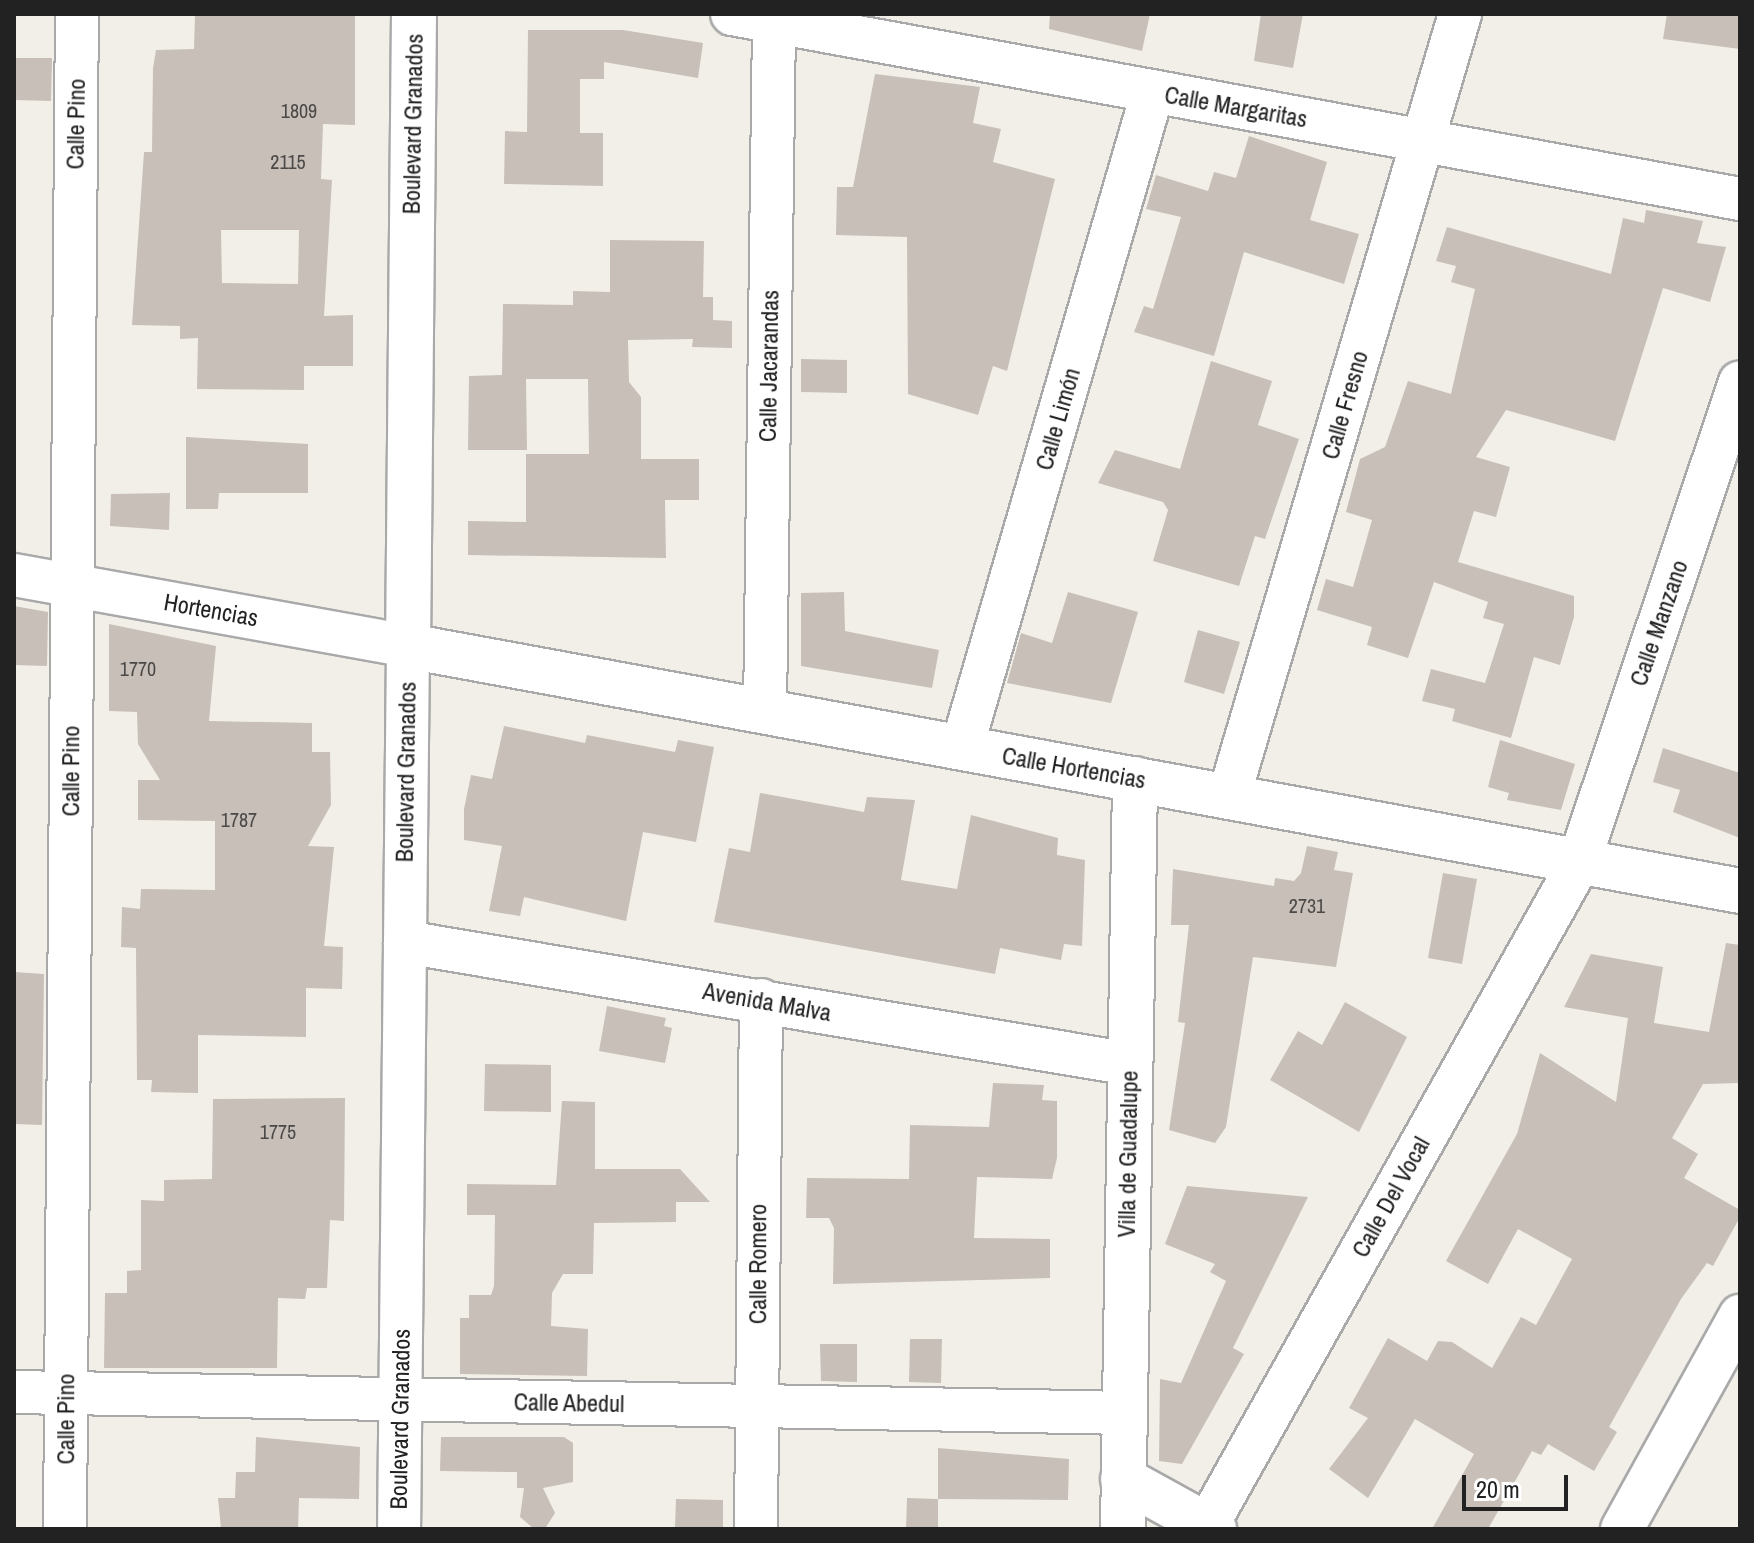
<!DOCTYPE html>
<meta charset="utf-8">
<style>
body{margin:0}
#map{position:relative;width:1754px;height:1543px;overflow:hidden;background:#f2efe9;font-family:"Archivo Narrow",sans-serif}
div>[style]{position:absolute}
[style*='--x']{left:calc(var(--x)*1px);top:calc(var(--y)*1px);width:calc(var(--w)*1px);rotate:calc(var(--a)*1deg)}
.building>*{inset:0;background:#c7bfb8}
.roads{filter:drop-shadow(2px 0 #a9a9a9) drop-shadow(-2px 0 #a9a9a9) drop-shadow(0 2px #a9a9a9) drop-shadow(0 -2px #a9a9a9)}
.minor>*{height:42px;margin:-21px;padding:0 21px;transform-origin:21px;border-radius:21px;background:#fff}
.tertiary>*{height:44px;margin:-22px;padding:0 22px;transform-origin:22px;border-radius:22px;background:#fff}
span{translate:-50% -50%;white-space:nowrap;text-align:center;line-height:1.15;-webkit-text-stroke:6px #fff;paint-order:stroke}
.number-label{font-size:20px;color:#4b4948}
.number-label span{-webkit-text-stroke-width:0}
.street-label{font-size:24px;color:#222}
.frame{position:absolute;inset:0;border:16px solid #222;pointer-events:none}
.scale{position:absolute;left:1462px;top:1475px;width:106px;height:36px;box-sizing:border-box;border:4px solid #222;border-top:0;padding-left:10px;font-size:24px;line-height:28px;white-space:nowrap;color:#222;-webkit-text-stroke:6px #fff;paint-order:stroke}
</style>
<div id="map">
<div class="building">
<i style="clip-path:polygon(evenodd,195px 14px,355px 14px,355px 125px,323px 124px,321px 179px,332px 180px,324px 316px,353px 315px,353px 366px,304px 366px,304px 390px,197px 389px,198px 338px,180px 339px,180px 326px,132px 325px,144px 152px,152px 152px,153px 68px,156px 50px,194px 49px,195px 14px,221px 230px,299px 230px,298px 284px,222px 283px,221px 230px)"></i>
<i style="clip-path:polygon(1050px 14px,1150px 14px,1142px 51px,1049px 29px)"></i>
<i style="clip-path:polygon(1261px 14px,1303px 14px,1293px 68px,1254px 61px)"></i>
<i style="clip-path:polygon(1667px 14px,1740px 14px,1740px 49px,1663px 39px)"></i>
<i style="clip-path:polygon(528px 30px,623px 30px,703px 43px,698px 78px,604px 62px,604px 79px,580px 79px,580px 133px,603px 133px,603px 186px,504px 184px,505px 131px,527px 132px)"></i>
<i style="clip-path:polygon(14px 58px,52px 58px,51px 101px,14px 100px)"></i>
<i style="clip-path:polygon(875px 74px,980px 87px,973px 123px,1001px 129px,993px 162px,1055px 179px,1007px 371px,993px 366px,978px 415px,908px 394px,907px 237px,836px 235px,837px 187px,853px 187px)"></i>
<i style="clip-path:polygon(1249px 136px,1327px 162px,1310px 220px,1359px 234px,1344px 284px,1244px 252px,1214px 356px,1134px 332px,1144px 306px,1153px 309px,1181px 217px,1146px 209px,1156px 175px,1208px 191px,1214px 172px,1236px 178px)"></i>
<i style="clip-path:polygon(1646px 210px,1703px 221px,1697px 243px,1726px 247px,1710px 302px,1663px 288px,1615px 441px,1506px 410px,1476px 457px,1510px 467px,1496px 517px,1474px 511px,1458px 562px,1574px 596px,1574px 617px,1560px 665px,1534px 657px,1511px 738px,1452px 721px,1455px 709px,1422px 701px,1431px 669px,1485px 683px,1504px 624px,1483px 618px,1488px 602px,1434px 582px,1408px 658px,1367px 645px,1372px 627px,1317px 610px,1326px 579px,1353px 587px,1372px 520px,1346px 512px,1360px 459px,1385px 447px,1408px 381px,1451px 394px,1475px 289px,1451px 282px,1456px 266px,1436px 261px,1447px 227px,1611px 274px,1623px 218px,1644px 223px)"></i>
<i style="clip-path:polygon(610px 240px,704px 241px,703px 297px,713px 297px,713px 320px,732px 321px,732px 348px,692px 347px,693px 339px,628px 340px,629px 382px,641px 397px,641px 459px,699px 459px,699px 500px,665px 500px,666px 558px,468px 555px,468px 521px,526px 522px,526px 454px,589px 454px,588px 379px,526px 379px,527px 450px,468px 450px,469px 376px,502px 375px,503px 304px,573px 305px,573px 291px,610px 292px)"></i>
<i style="clip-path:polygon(801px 359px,847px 360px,847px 393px,801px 392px)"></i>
<i style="clip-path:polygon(1211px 361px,1272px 381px,1258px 425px,1299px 439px,1265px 539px,1255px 536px,1239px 586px,1153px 561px,1168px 510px,1163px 502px,1098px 483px,1115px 450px,1180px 469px)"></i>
<i style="clip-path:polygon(186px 437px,308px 444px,308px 493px,219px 493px,218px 509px,186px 509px)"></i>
<i style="clip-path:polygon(170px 493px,169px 530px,110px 526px,111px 494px)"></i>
<i style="clip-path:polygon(844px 592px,845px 631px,939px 650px,932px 688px,801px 666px,801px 593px)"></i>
<i style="clip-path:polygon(1068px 592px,1138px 612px,1111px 703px,1007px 683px,1021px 633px,1052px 643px)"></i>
<i style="clip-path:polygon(14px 606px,48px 612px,47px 666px,14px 665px)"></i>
<i style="clip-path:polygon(109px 624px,216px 646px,209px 721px,312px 723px,312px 752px,330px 752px,331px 805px,308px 846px,334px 847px,324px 946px,343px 947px,342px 989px,306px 988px,306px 1037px,198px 1035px,198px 1093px,151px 1092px,152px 1080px,137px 1080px,136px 948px,121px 947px,122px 907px,140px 909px,141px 889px,215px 890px,215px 821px,138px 820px,138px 780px,160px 780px,138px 744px,137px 712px,109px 711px)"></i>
<i style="clip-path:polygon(1198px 630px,1240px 642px,1224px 694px,1184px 682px)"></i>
<i style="clip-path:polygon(504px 726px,585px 743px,587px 735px,675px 752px,678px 740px,714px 747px,696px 842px,643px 832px,626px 921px,524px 897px,520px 916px,489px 911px,502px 846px,464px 840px,464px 809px,471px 775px,492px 779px)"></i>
<i style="clip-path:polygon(1500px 740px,1575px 764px,1561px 810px,1507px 800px,1509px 793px,1488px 787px)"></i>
<i style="clip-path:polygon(1663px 748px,1740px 773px,1740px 838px,1673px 812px,1680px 790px,1653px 782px)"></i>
<i style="clip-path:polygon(760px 793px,864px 812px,867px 797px,915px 800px,901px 880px,957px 889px,971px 815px,1058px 838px,1057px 855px,1085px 860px,1082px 946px,1064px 944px,1061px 960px,1000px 948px,995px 974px,714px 922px,729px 848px,750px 852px)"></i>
<i style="clip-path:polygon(1307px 846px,1338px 852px,1334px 870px,1353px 873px,1336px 967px,1253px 957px,1226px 1127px,1215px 1143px,1169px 1130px,1185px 1023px,1178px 1022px,1189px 925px,1171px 925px,1173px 869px,1274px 886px,1275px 878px,1294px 881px,1301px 873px)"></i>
<i style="clip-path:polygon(1443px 873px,1477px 879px,1462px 964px,1428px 958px)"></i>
<i style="clip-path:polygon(1726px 943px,1740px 945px,1740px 1083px,1703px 1084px,1672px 1138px,1698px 1154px,1684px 1178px,1740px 1210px,1740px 1217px,1713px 1266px,1707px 1263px,1681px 1299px,1609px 1427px,1617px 1432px,1594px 1471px,1548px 1444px,1541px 1455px,1532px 1451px,1488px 1529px,1432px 1529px,1474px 1454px,1415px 1419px,1368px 1498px,1329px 1469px,1368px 1418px,1349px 1408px,1388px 1338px,1427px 1361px,1438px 1341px,1452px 1342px,1492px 1368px,1521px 1317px,1536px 1325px,1572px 1259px,1518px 1229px,1488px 1284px,1446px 1261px,1517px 1134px,1540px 1053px,1616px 1102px,1628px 1018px,1564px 1007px,1591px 954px,1663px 967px,1654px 1023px,1709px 1032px)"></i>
<i style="clip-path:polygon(14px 972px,44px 974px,42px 1125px,14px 1124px)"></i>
<i style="clip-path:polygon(1345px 1002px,1407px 1037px,1359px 1132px,1270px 1080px,1298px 1031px,1322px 1045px)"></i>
<i style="clip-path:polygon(607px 1006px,666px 1018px,664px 1026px,672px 1028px,665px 1063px,599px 1051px)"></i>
<i style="clip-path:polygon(485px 1064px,551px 1065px,551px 1112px,484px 1111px)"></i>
<i style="clip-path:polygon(993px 1083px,1044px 1085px,1042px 1100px,1057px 1101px,1057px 1158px,1052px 1179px,977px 1177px,974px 1238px,1050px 1239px,1050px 1278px,833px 1284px,834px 1228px,829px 1218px,806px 1218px,807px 1178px,909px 1179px,910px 1125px,989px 1127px)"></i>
<i style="clip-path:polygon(345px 1098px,344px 1221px,330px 1220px,327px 1288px,307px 1288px,305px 1299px,278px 1298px,277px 1368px,104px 1368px,105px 1293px,127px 1293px,127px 1271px,141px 1270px,141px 1200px,164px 1201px,164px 1180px,212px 1179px,213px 1099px)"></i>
<i style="clip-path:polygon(562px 1101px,595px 1102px,595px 1169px,680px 1169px,710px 1202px,676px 1202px,676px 1222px,594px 1223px,593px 1274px,563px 1274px,552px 1293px,551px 1326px,588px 1329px,587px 1376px,460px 1374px,460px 1318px,469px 1318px,469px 1295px,491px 1295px,494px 1286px,495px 1215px,467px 1215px,467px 1184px,556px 1185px)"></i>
<i style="clip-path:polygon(1187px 1186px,1308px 1197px,1233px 1348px,1244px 1354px,1182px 1464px,1159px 1461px,1160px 1379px,1181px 1383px,1226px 1281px,1210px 1272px,1215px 1264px,1165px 1244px)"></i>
<i style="clip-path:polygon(910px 1339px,942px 1339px,941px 1383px,909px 1382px)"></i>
<i style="clip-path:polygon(820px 1344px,857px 1344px,857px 1382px,821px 1381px)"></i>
<i style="clip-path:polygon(256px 1437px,360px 1447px,359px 1499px,299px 1498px,298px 1529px,221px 1529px,218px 1498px,235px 1498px,236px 1472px,255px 1472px)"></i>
<i style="clip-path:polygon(441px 1437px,564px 1437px,573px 1443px,573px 1482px,543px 1488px,555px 1513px,546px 1527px,533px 1528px,520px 1517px,524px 1488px,517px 1488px,517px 1472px,440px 1471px)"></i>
<i style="clip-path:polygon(938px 1448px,1069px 1459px,1068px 1500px,938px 1499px,938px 1529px,906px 1529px,907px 1498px,938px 1499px)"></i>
<i style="clip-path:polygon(676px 1499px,723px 1500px,723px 1529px,675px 1527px)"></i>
</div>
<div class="roads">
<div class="minor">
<i style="--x:732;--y:14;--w:1025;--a:10.4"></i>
<i style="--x:14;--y:575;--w:400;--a:10.2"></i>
<i style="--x:408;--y:646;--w:883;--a:90.58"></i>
<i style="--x:765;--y:711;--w:689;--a:-89.25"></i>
<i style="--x:962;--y:747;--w:683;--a:-73.77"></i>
<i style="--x:1229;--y:796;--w:815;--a:-73.54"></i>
<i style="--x:405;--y:942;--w:735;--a:9.55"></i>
<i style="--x:14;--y:1392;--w:1110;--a:1.08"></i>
<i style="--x:65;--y:1529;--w:1515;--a:-89.55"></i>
<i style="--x:756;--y:1529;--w:529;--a:-89.46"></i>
<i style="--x:1205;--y:1529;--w:762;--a:-60.68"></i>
<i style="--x:1578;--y:865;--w:509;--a:-71.46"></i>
<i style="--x:1622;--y:1529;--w:244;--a:-61"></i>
</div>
<div class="tertiary">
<i style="--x:414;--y:14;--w:632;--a:90.54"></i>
<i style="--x:408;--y:646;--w:1354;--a:10.42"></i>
<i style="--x:1123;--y:1479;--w:104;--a:28.8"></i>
<i style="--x:1123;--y:1529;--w:750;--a:-89.08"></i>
</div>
</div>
<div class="number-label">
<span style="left:299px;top:110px">1809</span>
<span style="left:288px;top:161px">2115</span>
<span style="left:138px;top:668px">1770</span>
<span style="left:239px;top:819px">1787</span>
<span style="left:1307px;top:905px">2731</span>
<span style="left:278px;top:1131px">1775</span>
</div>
<div class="street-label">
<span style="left:1236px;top:107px;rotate:10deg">Calle Margaritas</span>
<span style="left:76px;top:124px;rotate:-89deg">Calle Pino</span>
<span style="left:413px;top:124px;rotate:-89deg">Boulevard Granados</span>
<span style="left:769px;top:366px;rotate:-89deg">Calle Jacarandas</span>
<span style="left:1345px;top:405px;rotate:-74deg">Calle Fresno</span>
<span style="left:1058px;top:419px;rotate:-74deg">Calle Limón</span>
<span style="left:211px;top:610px;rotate:10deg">Hortencias</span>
<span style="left:1659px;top:623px;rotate:-71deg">Calle Manzano</span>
<span style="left:1074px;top:768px;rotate:10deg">Calle Hortencias</span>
<span style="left:71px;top:771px;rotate:-90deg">Calle Pino</span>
<span style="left:406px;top:772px;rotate:-89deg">Boulevard Granados</span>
<span style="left:767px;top:1002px;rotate:10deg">Avenida Malva</span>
<span style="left:1128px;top:1154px;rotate:-89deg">Villa de Guadalupe</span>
<span style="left:1391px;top:1197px;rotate:-61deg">Calle Del Vocal</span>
<span style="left:758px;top:1264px;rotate:-90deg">Calle Romero</span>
<span style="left:569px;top:1403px;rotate:1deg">Calle Abedul</span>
<span style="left:66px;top:1419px;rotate:-90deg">Calle Pino</span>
<span style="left:400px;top:1419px;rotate:-89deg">Boulevard Granados</span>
</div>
<div class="frame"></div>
<div class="scale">20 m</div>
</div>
